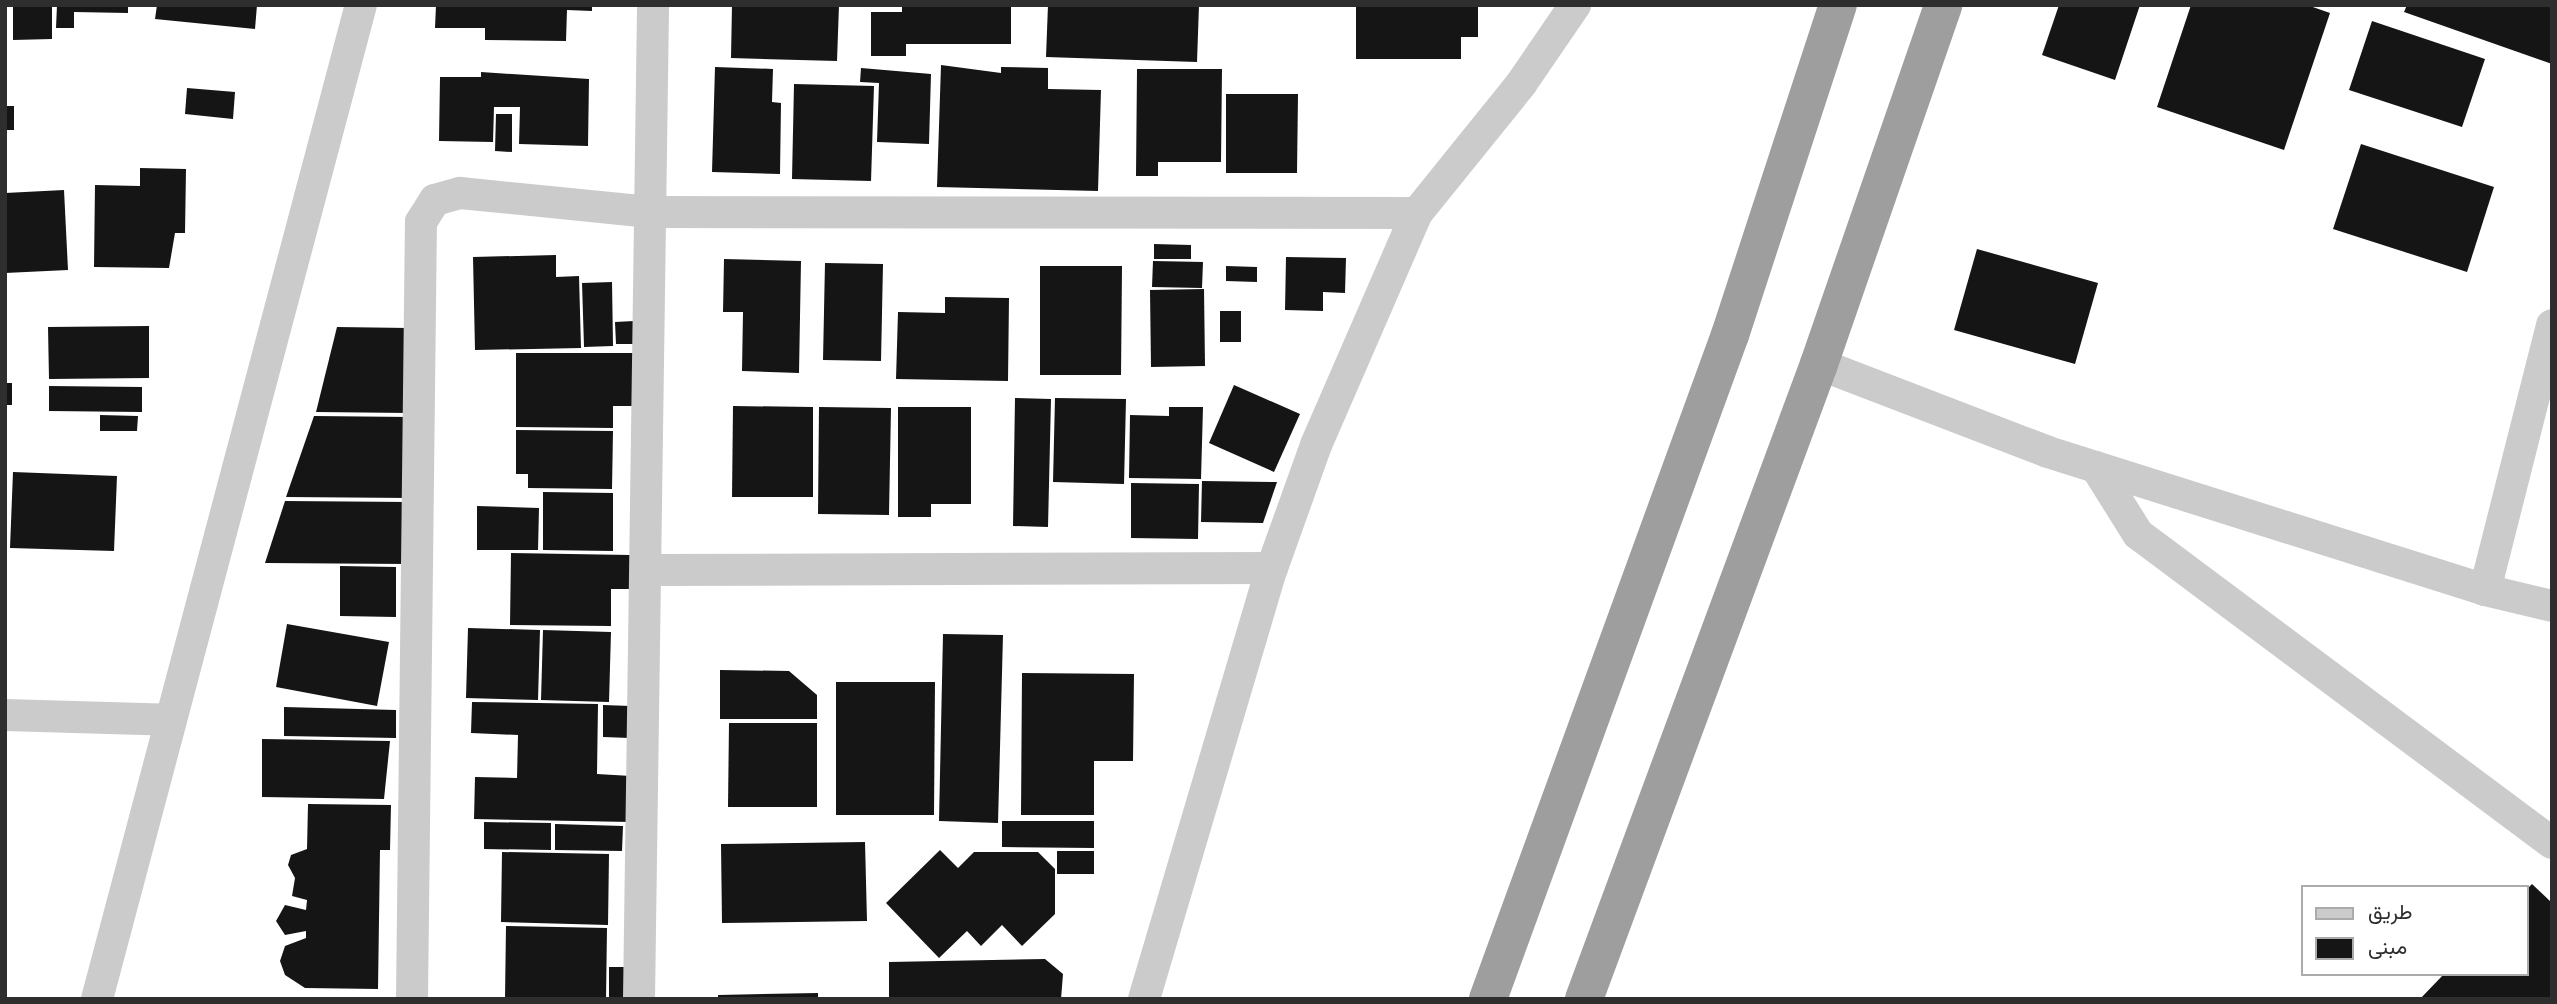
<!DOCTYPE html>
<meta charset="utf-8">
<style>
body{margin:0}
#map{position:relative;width:2557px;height:1004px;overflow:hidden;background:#fff;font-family:Helvetica,Vazirmatn,sans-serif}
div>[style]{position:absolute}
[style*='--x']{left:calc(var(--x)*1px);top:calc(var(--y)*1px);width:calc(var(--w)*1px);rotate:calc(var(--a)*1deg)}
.building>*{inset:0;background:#151515}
.minor>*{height:32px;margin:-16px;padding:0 16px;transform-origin:16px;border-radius:16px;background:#cbcbcb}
.trunk>*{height:38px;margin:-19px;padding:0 19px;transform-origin:19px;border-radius:19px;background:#9e9e9e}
span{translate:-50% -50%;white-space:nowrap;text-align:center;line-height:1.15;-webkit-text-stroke:7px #fff;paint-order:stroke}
.frame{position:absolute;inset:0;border:7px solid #2e2e2e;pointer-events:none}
.legend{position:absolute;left:2301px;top:885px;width:228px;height:91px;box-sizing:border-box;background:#fff;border:2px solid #ababab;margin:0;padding:9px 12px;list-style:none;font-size:21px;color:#2e2e2e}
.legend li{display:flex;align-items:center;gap:14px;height:35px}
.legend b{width:35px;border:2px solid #ababab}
</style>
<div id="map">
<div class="building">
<i style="clip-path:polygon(13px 5px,52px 5px,52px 39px,13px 40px)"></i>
<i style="clip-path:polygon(57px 5px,128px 5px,128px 13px,74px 12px,74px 28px,56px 28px)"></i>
<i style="clip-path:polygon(157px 5px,257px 5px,255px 29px,155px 19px)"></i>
<i style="clip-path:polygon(436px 5px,592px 5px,592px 11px,567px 10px,566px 41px,485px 40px,485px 28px,435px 28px)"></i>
<i style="clip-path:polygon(732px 5px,839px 5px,837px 61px,731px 58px)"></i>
<i style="clip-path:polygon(902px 5px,1011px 5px,1011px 44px,906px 44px,906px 56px,871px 56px,871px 12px,902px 12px)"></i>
<i style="clip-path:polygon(1048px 5px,1199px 5px,1197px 62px,1046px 57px)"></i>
<i style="clip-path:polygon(1356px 5px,1478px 5px,1478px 37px,1461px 37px,1461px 59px,1356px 59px)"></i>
<i style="clip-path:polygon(2059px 5px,2140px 5px,2115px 80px,2042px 55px)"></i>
<i style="clip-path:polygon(2191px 5px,2307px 5px,2330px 13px,2284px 150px,2157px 107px)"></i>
<i style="clip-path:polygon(2407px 5px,2552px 5px,2552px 64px,2404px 12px)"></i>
<i style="clip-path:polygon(2372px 21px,2485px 59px,2462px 127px,2349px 90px)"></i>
<i style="clip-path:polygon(941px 65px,1001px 73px,1001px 67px,1048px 68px,1048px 89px,1101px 90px,1098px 191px,937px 187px)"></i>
<i style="clip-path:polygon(715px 67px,773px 69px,772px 102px,781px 103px,780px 174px,712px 172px)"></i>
<i style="clip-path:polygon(861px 68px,931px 74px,929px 144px,877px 142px,879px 83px,860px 82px)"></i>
<i style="clip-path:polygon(1137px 69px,1222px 69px,1221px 162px,1158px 162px,1158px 176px,1136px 176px)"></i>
<i style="clip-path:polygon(481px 72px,589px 79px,588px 146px,519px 144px,520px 107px,494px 107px,493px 142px,439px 141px,440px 77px,481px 77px)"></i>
<i style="clip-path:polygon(794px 84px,874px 86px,871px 181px,792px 179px)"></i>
<i style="clip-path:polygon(187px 88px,235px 92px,233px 119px,185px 114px)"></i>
<i style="clip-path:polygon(1226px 94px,1298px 94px,1297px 173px,1226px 173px)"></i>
<i style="clip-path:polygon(5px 106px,14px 106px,14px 130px,5px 130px)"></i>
<i style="clip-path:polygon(496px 114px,512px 114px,512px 152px,495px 151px)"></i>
<i style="clip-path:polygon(2361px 144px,2494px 187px,2467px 272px,2333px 229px)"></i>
<i style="clip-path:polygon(140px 168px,186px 169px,185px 233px,175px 233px,169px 268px,94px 267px,95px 185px,140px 186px)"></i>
<i style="clip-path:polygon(64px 190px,68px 270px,5px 273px,5px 193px)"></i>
<i style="clip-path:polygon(1154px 244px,1191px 245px,1191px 259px,1154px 259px)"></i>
<i style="clip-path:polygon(1977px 249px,2098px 283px,2075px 364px,1954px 330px)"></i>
<i style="clip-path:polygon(556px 255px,556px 277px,579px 276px,581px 348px,475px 350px,473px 257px)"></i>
<i style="clip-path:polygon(1286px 257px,1346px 258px,1345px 293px,1323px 292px,1323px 311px,1285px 310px)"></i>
<i style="clip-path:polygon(724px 259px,801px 261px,799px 373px,742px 371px,743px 312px,723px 312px)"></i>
<i style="clip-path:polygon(1153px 261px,1203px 262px,1202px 288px,1152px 287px)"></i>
<i style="clip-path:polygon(825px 263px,883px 264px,881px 361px,823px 360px)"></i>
<i style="clip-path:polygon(1040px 266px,1122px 266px,1121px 375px,1040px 375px)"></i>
<i style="clip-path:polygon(1226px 266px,1257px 267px,1257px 282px,1226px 281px)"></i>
<i style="clip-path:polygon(612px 282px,613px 346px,584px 347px,582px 283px)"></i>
<i style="clip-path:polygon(1204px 289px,1205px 366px,1151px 367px,1150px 290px)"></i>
<i style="clip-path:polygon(945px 297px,1009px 298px,1008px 381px,896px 379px,898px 312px,945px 313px)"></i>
<i style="clip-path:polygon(1220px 311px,1241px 311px,1241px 342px,1220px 342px)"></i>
<i style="clip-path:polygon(634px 321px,635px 344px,616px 344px,615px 322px)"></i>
<i style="clip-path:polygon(149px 326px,149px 378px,49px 379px,48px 327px)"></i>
<i style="clip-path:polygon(337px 327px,409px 328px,409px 413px,316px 412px)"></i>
<i style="clip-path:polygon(516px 353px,638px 353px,638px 406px,613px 406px,613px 428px,516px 427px)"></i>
<i style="clip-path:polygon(5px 383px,12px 383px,12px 405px,5px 405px)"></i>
<i style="clip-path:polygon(1234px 385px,1300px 414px,1274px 472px,1209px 443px)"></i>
<i style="clip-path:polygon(49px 386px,142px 387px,142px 412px,49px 411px)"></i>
<i style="clip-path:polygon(1015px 398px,1051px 399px,1048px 527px,1013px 526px)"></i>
<i style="clip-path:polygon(1055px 398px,1126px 399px,1124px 484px,1053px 482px)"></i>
<i style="clip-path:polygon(733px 406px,813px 407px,813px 497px,732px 497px)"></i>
<i style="clip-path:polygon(819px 407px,891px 408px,889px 515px,818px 514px)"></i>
<i style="clip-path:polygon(898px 407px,971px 407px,971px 504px,931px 504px,931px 517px,898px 517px)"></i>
<i style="clip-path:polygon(1169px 407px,1203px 407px,1201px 479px,1129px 478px,1130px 415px,1169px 416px)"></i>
<i style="clip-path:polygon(100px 415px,138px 416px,137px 431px,100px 431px)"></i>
<i style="clip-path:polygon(314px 416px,411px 417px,410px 498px,286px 497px)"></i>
<i style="clip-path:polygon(516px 430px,613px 431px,612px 489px,528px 488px,528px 474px,516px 474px)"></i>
<i style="clip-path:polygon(13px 472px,117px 476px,114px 551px,10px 548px)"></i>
<i style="clip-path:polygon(1202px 481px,1277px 482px,1263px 523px,1201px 522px)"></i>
<i style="clip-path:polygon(1131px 483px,1199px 484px,1198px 539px,1131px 538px)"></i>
<i style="clip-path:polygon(543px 492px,613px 493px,613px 551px,543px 550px)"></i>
<i style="clip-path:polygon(285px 501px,409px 502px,408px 564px,265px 563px)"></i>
<i style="clip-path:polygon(477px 506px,539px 508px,538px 550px,477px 550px)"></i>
<i style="clip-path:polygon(511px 553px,630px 555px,630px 589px,611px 589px,611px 626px,510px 625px)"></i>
<i style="clip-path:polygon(340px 566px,396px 567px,396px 617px,340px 616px)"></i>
<i style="clip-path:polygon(287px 624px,389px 642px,377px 706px,276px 687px)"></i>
<i style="clip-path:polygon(468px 628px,540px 630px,538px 700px,466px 698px)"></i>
<i style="clip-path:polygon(543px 630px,611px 632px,609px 702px,541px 700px)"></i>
<i style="clip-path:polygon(943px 634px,1003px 635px,998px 823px,939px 821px)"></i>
<i style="clip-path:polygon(720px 670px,789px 671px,817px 695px,817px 719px,720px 719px)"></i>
<i style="clip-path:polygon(1022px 673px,1134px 674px,1133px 761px,1094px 761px,1094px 815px,1021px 815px)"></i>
<i style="clip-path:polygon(836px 682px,935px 682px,934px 815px,836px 815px)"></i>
<i style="clip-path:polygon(472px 702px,598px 704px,597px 774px,631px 776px,631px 822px,474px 819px,475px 777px,517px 778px,518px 735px,471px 733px)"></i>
<i style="clip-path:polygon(603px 705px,631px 706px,630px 738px,603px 737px)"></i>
<i style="clip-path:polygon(284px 707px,396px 710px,396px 738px,284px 736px)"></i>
<i style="clip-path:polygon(729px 723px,817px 723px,817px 807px,728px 807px)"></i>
<i style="clip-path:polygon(262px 739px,390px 741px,384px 799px,262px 797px)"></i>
<i style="clip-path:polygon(308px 804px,391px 805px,390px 850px,380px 850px,378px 989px,305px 988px,285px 975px,280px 961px,285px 946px,306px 938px,306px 931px,285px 935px,276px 921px,285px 905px,306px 910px,307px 900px,292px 896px,295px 878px,288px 865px,291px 855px,307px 849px)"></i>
<i style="clip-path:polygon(1002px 821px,1094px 821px,1094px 848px,1002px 847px)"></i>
<i style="clip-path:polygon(484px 822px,551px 823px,551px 850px,484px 849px)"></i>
<i style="clip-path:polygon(555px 824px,623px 826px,622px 851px,555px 850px)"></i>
<i style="clip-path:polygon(865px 842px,867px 921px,722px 923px,721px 844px)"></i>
<i style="clip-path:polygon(940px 850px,958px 868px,974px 852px,1038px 852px,1055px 869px,1055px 914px,1022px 946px,1002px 925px,981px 946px,967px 931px,939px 958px,886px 903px)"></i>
<i style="clip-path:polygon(1057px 851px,1094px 851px,1094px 874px,1057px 874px)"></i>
<i style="clip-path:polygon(502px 852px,609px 854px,608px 925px,501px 922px)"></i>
<i style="clip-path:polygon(2532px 884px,2552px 903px,2552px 999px,2420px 999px,2444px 974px,2527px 974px,2527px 889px)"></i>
<i style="clip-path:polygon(506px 926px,607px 928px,606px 999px,505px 999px)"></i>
<i style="clip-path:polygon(1045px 959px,1063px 974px,1061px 999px,889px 999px,889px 962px)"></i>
<i style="clip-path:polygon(609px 967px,628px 967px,627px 999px,609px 999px)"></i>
<i style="clip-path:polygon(818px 993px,818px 999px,718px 999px,718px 995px)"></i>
</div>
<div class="minor">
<i style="--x:1819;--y:364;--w:245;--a:21"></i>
<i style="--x:2048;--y:452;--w:458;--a:17.5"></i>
<i style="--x:2485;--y:590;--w:69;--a:13.4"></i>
<i style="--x:2096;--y:467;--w:79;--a:57.9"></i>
<i style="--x:2138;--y:534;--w:517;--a:36.74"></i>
<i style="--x:646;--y:570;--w:626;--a:-0.18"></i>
<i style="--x:2485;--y:590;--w:273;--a:-75.8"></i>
<i style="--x:5;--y:715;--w:164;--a:1.7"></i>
<i style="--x:97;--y:999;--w:1028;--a:-75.13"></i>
<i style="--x:412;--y:999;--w:777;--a:-89.34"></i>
<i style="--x:421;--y:222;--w:26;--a:-58"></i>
<i style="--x:435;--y:200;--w:26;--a:-16"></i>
<i style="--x:460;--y:193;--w:191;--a:5.7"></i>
<i style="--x:650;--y:212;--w:767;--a:0.07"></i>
<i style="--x:639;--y:999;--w:994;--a:-89.19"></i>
<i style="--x:1144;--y:999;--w:450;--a:-73.5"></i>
<i style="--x:1272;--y:568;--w:131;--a:-70.3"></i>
<i style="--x:1316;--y:445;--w:253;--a:-66.5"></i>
<i style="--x:1417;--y:213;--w:166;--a:-51.1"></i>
<i style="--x:1521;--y:84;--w:96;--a:-55.6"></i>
</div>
<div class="trunk">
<i style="--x:1488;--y:999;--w:707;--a:-69.98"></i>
<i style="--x:1730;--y:335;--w:347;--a:-71.9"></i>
<i style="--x:1584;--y:999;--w:677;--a:-69.69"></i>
<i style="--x:1819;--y:364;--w:380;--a:-70.9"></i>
</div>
<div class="frame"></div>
<ul class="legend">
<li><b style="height:9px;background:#cbcbcb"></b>طريق</li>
<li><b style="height:19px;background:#151515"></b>مبنى</li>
</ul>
</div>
